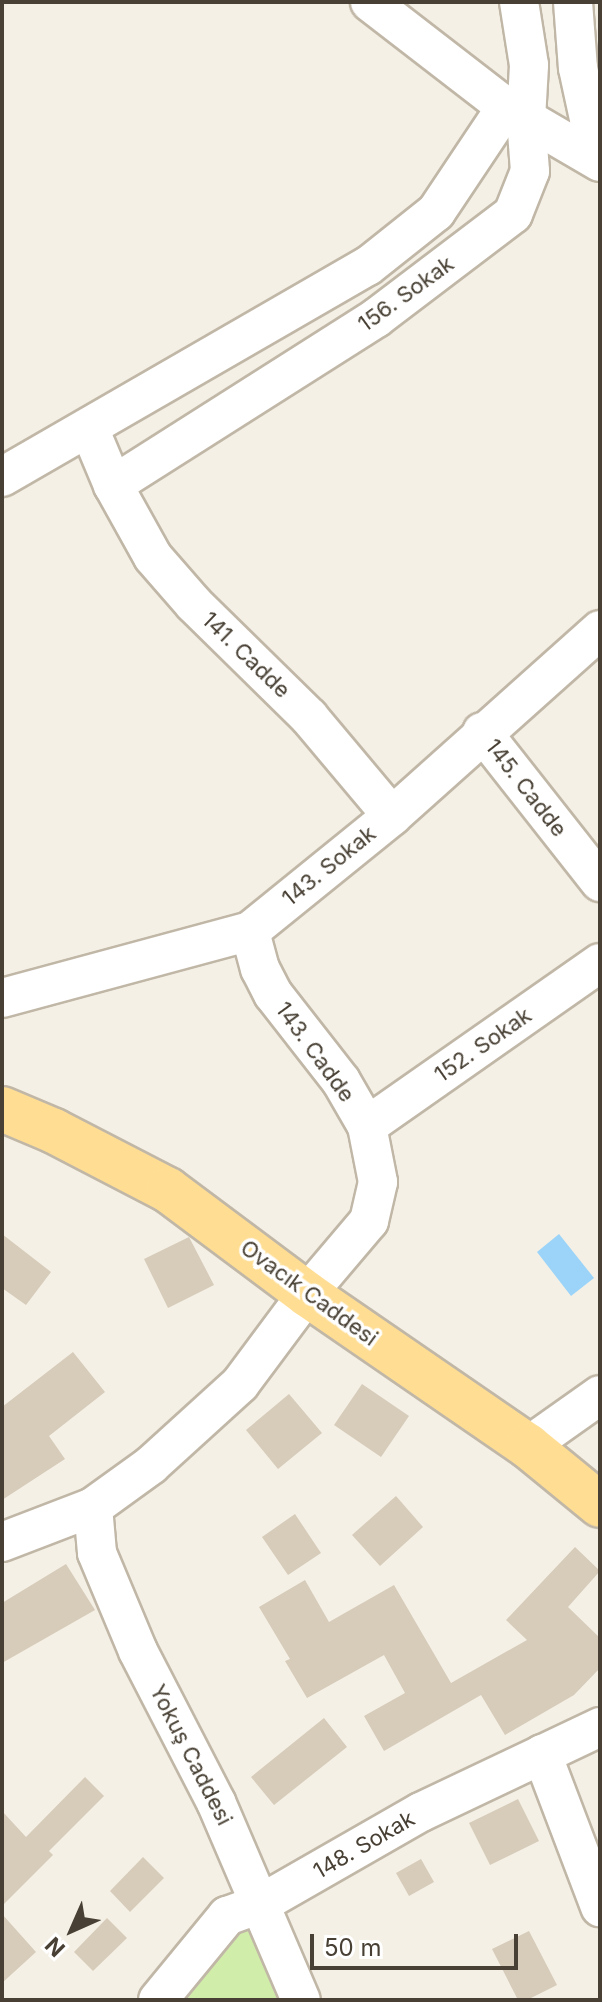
<!DOCTYPE html>
<meta charset="utf-8">
<style>
body{margin:0}
#map{position:relative;width:602px;height:2002px;overflow:hidden;background:#f4f0e5;font-family:Inter,sans-serif}
div>[style]{position:absolute}
[style*='--x']{left:calc(var(--x)*1px);top:calc(var(--y)*1px);width:calc(var(--w)*1px);rotate:calc(var(--a)*1deg)}
.green>*{inset:0;background:#d1edaa}
.water>*{inset:0;background:#9bd4f8}
.building>*{inset:0;background:#d7cbba}
.roads{filter:drop-shadow(2px 0 #c1b7a7) drop-shadow(-2px 0 #c1b7a7) drop-shadow(0 2px #c1b7a7) drop-shadow(0 -2px #c1b7a7)}
.minor>*{height:38px;margin:-19px;padding:0 19px;transform-origin:19px;border-radius:19px;background:#fff}
.major>*{height:44px;margin:-22px;padding:0 22px;transform-origin:22px;border-radius:22px;background:#ffde94}
span{translate:-50% -50%;white-space:nowrap;text-align:center;line-height:1.15;-webkit-text-stroke:7px #fff;paint-order:stroke}
.street-label{font-size:22px;color:#484034}
.frame{position:absolute;inset:0;border:4px solid #484034;pointer-events:none}
.north{position:absolute;left:32px;top:1890px;width:80px;height:80px;-webkit-text-stroke:6px #fff;paint-order:stroke;rotate:225deg;font-size:22px;font-weight:700;line-height:32px;text-align:center;color:#484034}
.north::after{content:'';display:block;margin:auto;width:28px;height:36px;background:#484034;clip-path:polygon(50% 0,100% 100%,50% 72%,0 100%)}
.scale{position:absolute;left:310px;top:1934px;width:208px;height:36px;box-sizing:border-box;border:4px solid #484034;border-top:0;padding-left:10px;font-size:24px;line-height:28px;white-space:nowrap;color:#484034;-webkit-text-stroke:6px #fff;paint-order:stroke}
</style>
<div id="map">
<div class="green">
<i style="clip-path:polygon(241px 1925px,256px 1933px,284px 2000px,184px 2000px)"></i>
</div>
<div class="water">
<i style="clip-path:polygon(559px 1234px,594px 1278px,571px 1296px,537px 1252px)"></i>
</div>
<div class="building">
<i style="clip-path:polygon(2px 1234px,51px 1272px,26px 1305px,2px 1288px)"></i>
<i style="clip-path:polygon(189px 1237px,214px 1285px,168px 1308px,144px 1259px)"></i>
<i style="clip-path:polygon(73px 1352px,105px 1392px,49px 1436px,65px 1459px,2px 1500px,2px 1407px)"></i>
<i style="clip-path:polygon(362px 1384px,409px 1416px,381px 1457px,334px 1425px)"></i>
<i style="clip-path:polygon(289px 1394px,322px 1433px,278px 1469px,246px 1430px)"></i>
<i style="clip-path:polygon(396px 1496px,423px 1527px,380px 1566px,352px 1535px)"></i>
<i style="clip-path:polygon(295px 1514px,321px 1553px,288px 1575px,262px 1537px)"></i>
<i style="clip-path:polygon(575px 1547px,600px 1571px,568px 1607px,600px 1638px,600px 1668px,574px 1695px,505px 1735px,481px 1695px,384px 1751px,364px 1716px,405px 1693px,384px 1655px,307px 1698px,285px 1661px,290px 1659px,259px 1607px,305px 1580px,329px 1622px,394px 1585px,451px 1683px,527px 1640px,506px 1620px)"></i>
<i style="clip-path:polygon(66px 1564px,95px 1610px,2px 1663px,2px 1603px)"></i>
<i style="clip-path:polygon(324px 1718px,347px 1747px,274px 1805px,251px 1777px)"></i>
<i style="clip-path:polygon(85px 1777px,104px 1796px,49px 1851px,53px 1855px,2px 1906px,2px 1811px,26px 1837px)"></i>
<i style="clip-path:polygon(518px 1799px,539px 1841px,490px 1865px,469px 1823px)"></i>
<i style="clip-path:polygon(143px 1857px,164px 1878px,130px 1912px,110px 1891px)"></i>
<i style="clip-path:polygon(421px 1859px,434px 1882px,409px 1896px,396px 1873px)"></i>
<i style="clip-path:polygon(2px 1914px,36px 1952px,2px 1983px)"></i>
<i style="clip-path:polygon(107px 1918px,127px 1938px,93px 1971px,74px 1952px)"></i>
<i style="clip-path:polygon(529px 1931px,557px 1985px,527px 2000px,518px 2000px,492px 1949px)"></i>
</div>
<div class="roads">
<div class="minor">
<i style="--x:370;--y:2;--w:172;--a:37.7"></i>
<i style="--x:506;--y:107;--w:109;--a:30.3"></i>
<i style="--x:573;--y:2;--w:66;--a:85.7"></i>
<i style="--x:578;--y:68;--w:52;--a:77.8"></i>
<i style="--x:589;--y:119;--w:22;--a:60"></i>
<i style="--x:89;--y:428;--w:62;--a:67.2"></i>
<i style="--x:113;--y:485;--w:82;--a:60.9"></i>
<i style="--x:153;--y:557;--w:62;--a:48.9"></i>
<i style="--x:194;--y:604;--w:161;--a:44.5"></i>
<i style="--x:309;--y:717;--w:129;--a:50"></i>
<i style="--x:2;--y:477;--w:422;--a:-30"></i>
<i style="--x:368;--y:266;--w:87;--a:-38.5"></i>
<i style="--x:436;--y:212;--w:126;--a:-56.3"></i>
<i style="--x:113;--y:485;--w:312;--a:-32.4"></i>
<i style="--x:376;--y:318;--w:172;--a:-37.2"></i>
<i style="--x:513;--y:214;--w:46;--a:-68.4"></i>
<i style="--x:530;--y:171;--w:52;--a:-94.4"></i>
<i style="--x:526;--y:119;--w:54;--a:-86.8"></i>
<i style="--x:529;--y:65;--w:64;--a:-99"></i>
<i style="--x:482;--y:732;--w:191;--a:51.8"></i>
<i style="--x:2;--y:998;--w:257;--a:-15.1"></i>
<i style="--x:250;--y:931;--w:183;--a:-39"></i>
<i style="--x:392;--y:816;--w:279;--a:-41.8"></i>
<i style="--x:367;--y:1126;--w:284;--a:-35"></i>
<i style="--x:528;--y:1446;--w:88;--a:-35.3"></i>
<i style="--x:93;--y:1507;--w:46;--a:85"></i>
<i style="--x:97;--y:1553;--w:106;--a:67.3"></i>
<i style="--x:138;--y:1651;--w:170;--a:62.7"></i>
<i style="--x:216;--y:1802;--w:215;--a:66.8"></i>
<i style="--x:2;--y:1542;--w:97;--a:-21"></i>
<i style="--x:93;--y:1507;--w:72;--a:-35.9"></i>
<i style="--x:151;--y:1465;--w:120;--a:-42.3"></i>
<i style="--x:240;--y:1384;--w:112;--a:-53.3"></i>
<i style="--x:307;--y:1294;--w:96;--a:-49.7"></i>
<i style="--x:369;--y:1221;--w:40;--a:-77"></i>
<i style="--x:378;--y:1182;--w:57;--a:-101.1"></i>
<i style="--x:367;--y:1126;--w:52;--a:-120"></i>
<i style="--x:341;--y:1081;--w:110;--a:-128"></i>
<i style="--x:273;--y:994;--w:28;--a:-117"></i>
<i style="--x:260;--y:969;--w:39;--a:-105"></i>
<i style="--x:542;--y:1754;--w:164;--a:69.2"></i>
<i style="--x:158;--y:2000;--w:109;--a:-50.6"></i>
<i style="--x:227;--y:1916;--w:37;--a:-20"></i>
<i style="--x:262;--y:1903;--w:183;--a:-29.8"></i>
<i style="--x:421;--y:1812;--w:198;--a:-25.4"></i>
</div>
<div class="major">
<i style="--x:2;--y:1109;--w:56;--a:22.9"></i>
<i style="--x:54;--y:1131;--w:128;--a:27.4"></i>
<i style="--x:168;--y:1190;--w:174;--a:36.8"></i>
<i style="--x:307;--y:1294;--w:268;--a:34.5"></i>
<i style="--x:528;--y:1446;--w:93;--a:39.3"></i>
</div>
</div>
<div class="street-label">
<span style="left:406px;top:294px;rotate:-36deg">156. Sokak</span>
<span style="left:246px;top:655px;rotate:44deg">141. Cadde</span>
<span style="left:526px;top:788px;rotate:52deg">145. Cadde</span>
<span style="left:329px;top:866px;rotate:-39deg">143. Sokak</span>
<span style="left:483px;top:1045px;rotate:-35deg">152. Sokak</span>
<span style="left:315px;top:1052px;rotate:54deg">143. Cadde</span>
<span style="left:309px;top:1293px;rotate:36deg">Ovacık Caddesi</span>
<span style="left:191px;top:1755px;rotate:63deg">Yokuş Caddesi</span>
<span style="left:364px;top:1845px;rotate:-30deg">148. Sokak</span>
</div>
<div class="frame"></div>
<div class="north">N</div>
<div class="scale">50 m</div>
</div>
